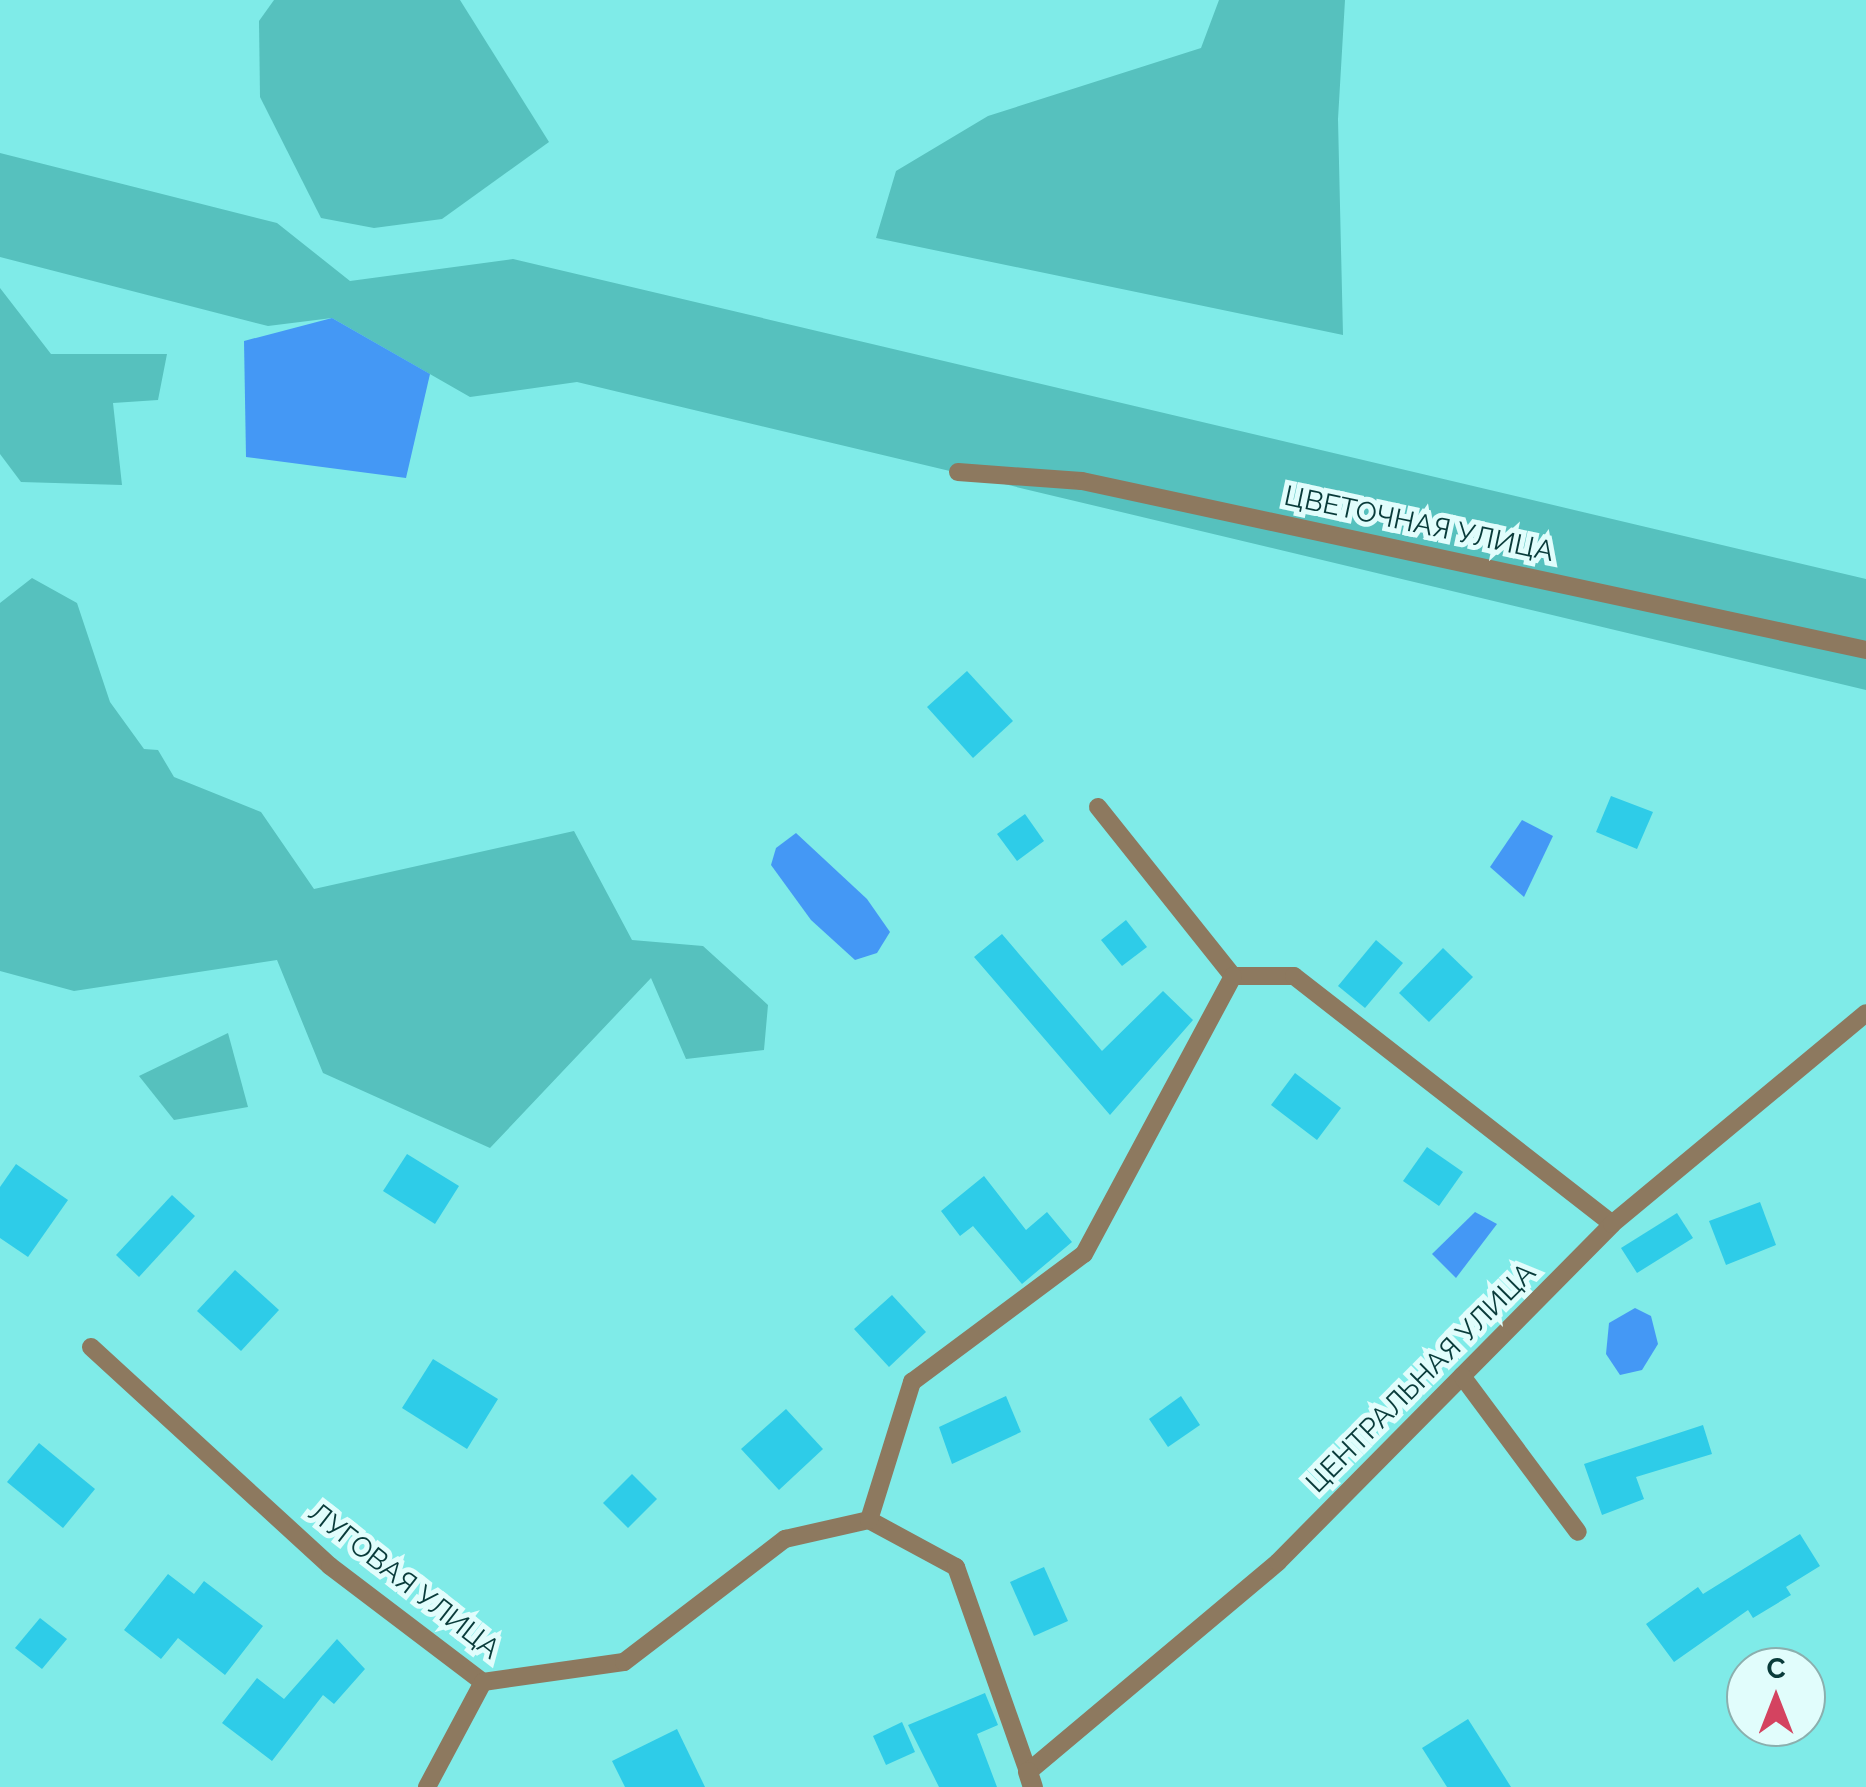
<!DOCTYPE html>
<meta charset="utf-8">
<style>
body{margin:0}
#map{position:relative;width:1866px;height:1787px;overflow:hidden;background:#7febe8;font-family:Raleway,sans-serif}
div>[style]{position:absolute}
[style*='--x']{left:calc(var(--x)*1px);top:calc(var(--y)*1px);width:calc(var(--w)*1px);rotate:calc(var(--a)*1deg)}
.green>*{inset:0;background:#56c1be}
.water>*{inset:0;background:#4498f5}
.building>*{inset:0;background:#2ecce8}
.lane>*{height:18px;margin:-9px;padding:0 9px;transform-origin:9px;border-radius:9px;background:#8d795f}
.street>*{height:20px;margin:-10px;padding:0 10px;transform-origin:10px;border-radius:10px;background:#8d795f}
span{translate:-50% -50%;white-space:nowrap;text-align:center;line-height:1.15;-webkit-text-stroke:10px #e1fdfc;paint-order:stroke}
.street-label{font-size:28px;color:#093b3a}
.north{position:absolute;left:1726px;top:1647px;width:100px;height:100px;box-sizing:border-box;background:#e1fdfc;border:2px solid #8bafae;border-radius:50%;rotate:0deg;font-size:28px;font-weight:700;line-height:40px;text-align:center;color:#093b3a}
.north::after{content:'';display:block;margin:auto;width:35px;height:45px;background:#d44360;clip-path:polygon(50% 0,100% 100%,50% 72%,0 100%)}
</style>
<div id="map">
<div class="green">
<i style="clip-path:polygon(274px 0,460px 0,549px 142px,442px 219px,374px 228px,321px 218px,260px 97px,259px 21px)"></i>
<i style="clip-path:polygon(1219px 0,1345px 0,1338px 119px,1343px 335px,876px 238px,896px 171px,988px 116px,1201px 48px)"></i>
<i style="clip-path:polygon(0 153px,277px 223px,350px 281px,513px 259px,1866px 579px,1866px 690px,577px 382px,470px 397px,332px 318px,268px 326px,0 257px)"></i>
<i style="clip-path:polygon(0 288px,51px 354px,167px 354px,158px 400px,113px 403px,122px 485px,21px 482px,0 454px)"></i>
<i style="clip-path:polygon(32px 578px,77px 603px,110px 702px,144px 749px,158px 750px,174px 777px,261px 812px,314px 889px,574px 831px,632px 940px,703px 946px,768px 1005px,764px 1050px,686px 1059px,651px 978px,490px 1148px,323px 1073px,277px 960px,74px 991px,0 971px,0 603px)"></i>
<i style="clip-path:polygon(228px 1033px,248px 1107px,174px 1120px,139px 1076px)"></i>
</div>
<div class="water">
<i style="clip-path:polygon(332px 318px,430px 374px,406px 478px,246px 457px,244px 341px)"></i>
<i style="clip-path:polygon(1522px 820px,1553px 836px,1524px 897px,1490px 867px)"></i>
<i style="clip-path:polygon(796px 833px,867px 899px,890px 932px,877px 953px,855px 960px,811px 920px,771px 865px,776px 848px)"></i>
<i style="clip-path:polygon(1475px 1212px,1497px 1224px,1456px 1278px,1432px 1254px)"></i>
<i style="clip-path:polygon(1635px 1308px,1651px 1316px,1658px 1344px,1642px 1370px,1620px 1375px,1606px 1354px,1609px 1323px)"></i>
</div>
<div class="building">
<i style="clip-path:polygon(967px 671px,1013px 721px,973px 758px,927px 707px)"></i>
<i style="clip-path:polygon(1611px 796px,1653px 812px,1637px 849px,1596px 832px)"></i>
<i style="clip-path:polygon(1025px 814px,1044px 841px,1017px 861px,997px 834px)"></i>
<i style="clip-path:polygon(1126px 920px,1147px 947px,1122px 966px,1101px 940px)"></i>
<i style="clip-path:polygon(1002px 934px,1102px 1051px,1163px 991px,1193px 1020px,1110px 1115px,974px 957px)"></i>
<i style="clip-path:polygon(1376px 940px,1403px 963px,1365px 1008px,1338px 986px)"></i>
<i style="clip-path:polygon(1443px 948px,1473px 977px,1429px 1022px,1399px 993px)"></i>
<i style="clip-path:polygon(1295px 1073px,1341px 1108px,1317px 1140px,1271px 1105px)"></i>
<i style="clip-path:polygon(1427px 1147px,1463px 1172px,1439px 1206px,1403px 1181px)"></i>
<i style="clip-path:polygon(407px 1154px,459px 1186px,435px 1224px,383px 1191px)"></i>
<i style="clip-path:polygon(16px 1164px,68px 1200px,28px 1257px,0 1238px,0 1187px)"></i>
<i style="clip-path:polygon(984px 1176px,1026px 1230px,1047px 1212px,1072px 1242px,1022px 1284px,973px 1226px,960px 1236px,941px 1211px)"></i>
<i style="clip-path:polygon(172px 1195px,195px 1216px,139px 1277px,116px 1255px)"></i>
<i style="clip-path:polygon(1760px 1202px,1776px 1245px,1726px 1265px,1709px 1221px)"></i>
<i style="clip-path:polygon(1677px 1213px,1693px 1238px,1637px 1273px,1621px 1248px)"></i>
<i style="clip-path:polygon(235px 1270px,279px 1310px,241px 1351px,197px 1311px)"></i>
<i style="clip-path:polygon(892px 1295px,926px 1332px,889px 1367px,854px 1329px)"></i>
<i style="clip-path:polygon(433px 1359px,498px 1399px,467px 1449px,402px 1408px)"></i>
<i style="clip-path:polygon(1006px 1396px,1021px 1432px,952px 1464px,939px 1427px)"></i>
<i style="clip-path:polygon(1181px 1396px,1200px 1425px,1168px 1447px,1149px 1419px)"></i>
<i style="clip-path:polygon(786px 1409px,823px 1449px,779px 1490px,741px 1449px)"></i>
<i style="clip-path:polygon(1703px 1425px,1712px 1454px,1636px 1477px,1644px 1499px,1602px 1515px,1584px 1464px)"></i>
<i style="clip-path:polygon(39px 1443px,95px 1489px,63px 1528px,7px 1482px)"></i>
<i style="clip-path:polygon(632px 1474px,657px 1499px,628px 1528px,603px 1503px)"></i>
<i style="clip-path:polygon(1800px 1534px,1820px 1566px,1786px 1587px,1791px 1595px,1753px 1618px,1748px 1610px,1674px 1662px,1646px 1624px,1698px 1587px,1703px 1594px)"></i>
<i style="clip-path:polygon(1044px 1567px,1068px 1621px,1034px 1636px,1010px 1582px)"></i>
<i style="clip-path:polygon(168px 1574px,194px 1594px,204px 1581px,263px 1626px,225px 1675px,178px 1638px,161px 1659px,124px 1630px)"></i>
<i style="clip-path:polygon(40px 1618px,67px 1639px,42px 1669px,15px 1648px)"></i>
<i style="clip-path:polygon(337px 1639px,365px 1669px,334px 1704px,323px 1695px,272px 1761px,222px 1723px,257px 1678px,284px 1699px)"></i>
<i style="clip-path:polygon(985px 1693px,998px 1725px,977px 1734px,997px 1787px,939px 1787px,908px 1725px)"></i>
<i style="clip-path:polygon(1468px 1719px,1511px 1787px,1447px 1787px,1422px 1748px)"></i>
<i style="clip-path:polygon(902px 1722px,915px 1752px,886px 1765px,873px 1736px)"></i>
<i style="clip-path:polygon(677px 1729px,705px 1787px,625px 1787px,612px 1761px)"></i>
</div>
<div class="lane">
<i style="--x:958;--y:472;--w:124;--a:4.2"></i>
<i style="--x:1082;--y:481;--w:802;--a:12.16"></i>
<i style="--x:1098;--y:807;--w:216;--a:51.4"></i>
<i style="--x:1233;--y:976;--w:61;--a:0"></i>
<i style="--x:1294;--y:976;--w:403;--a:37.9"></i>
<i style="--x:91;--y:1347;--w:324;--a:42.5"></i>
<i style="--x:330;--y:1566;--w:192;--a:37.2"></i>
<i style="--x:483;--y:1682;--w:142;--a:-8.1"></i>
<i style="--x:624;--y:1662;--w:203;--a:-37.4"></i>
<i style="--x:785;--y:1539;--w:86;--a:-12.7"></i>
<i style="--x:869;--y:1520;--w:99;--a:28.4"></i>
<i style="--x:956;--y:1567;--w:217;--a:70.6"></i>
<i style="--x:1028;--y:1772;--w:326;--a:-40"></i>
<i style="--x:1278;--y:1562;--w:475;--a:-45.3"></i>
<i style="--x:1612;--y:1224;--w:330;--a:-39.7"></i>
<i style="--x:1462;--y:1376;--w:194;--a:53.4"></i>
<i style="--x:869;--y:1520;--w:145;--a:-72.7"></i>
<i style="--x:912;--y:1382;--w:214;--a:-36.7"></i>
<i style="--x:1084;--y:1254;--w:315;--a:-61.8"></i>
<i style="--x:427;--y:1787;--w:119;--a:-61.9"></i>
</div>
<div class="street">
<i style="--x:1028;--y:1772;--w:16;--a:72"></i>
</div>
<div class="street-label">
<span style="left:1419px;top:524px;rotate:12deg">ЦВЕТОЧНАЯ УЛИЦА</span>
<span style="left:1421px;top:1378px;rotate:-45deg">ЦЕНТРАЛЬНАЯ УЛИЦА</span>
<span style="left:404px;top:1581px;rotate:38deg">ЛУГОВАЯ УЛИЦА</span>
</div>
<div class="north">С</div>
</div>
